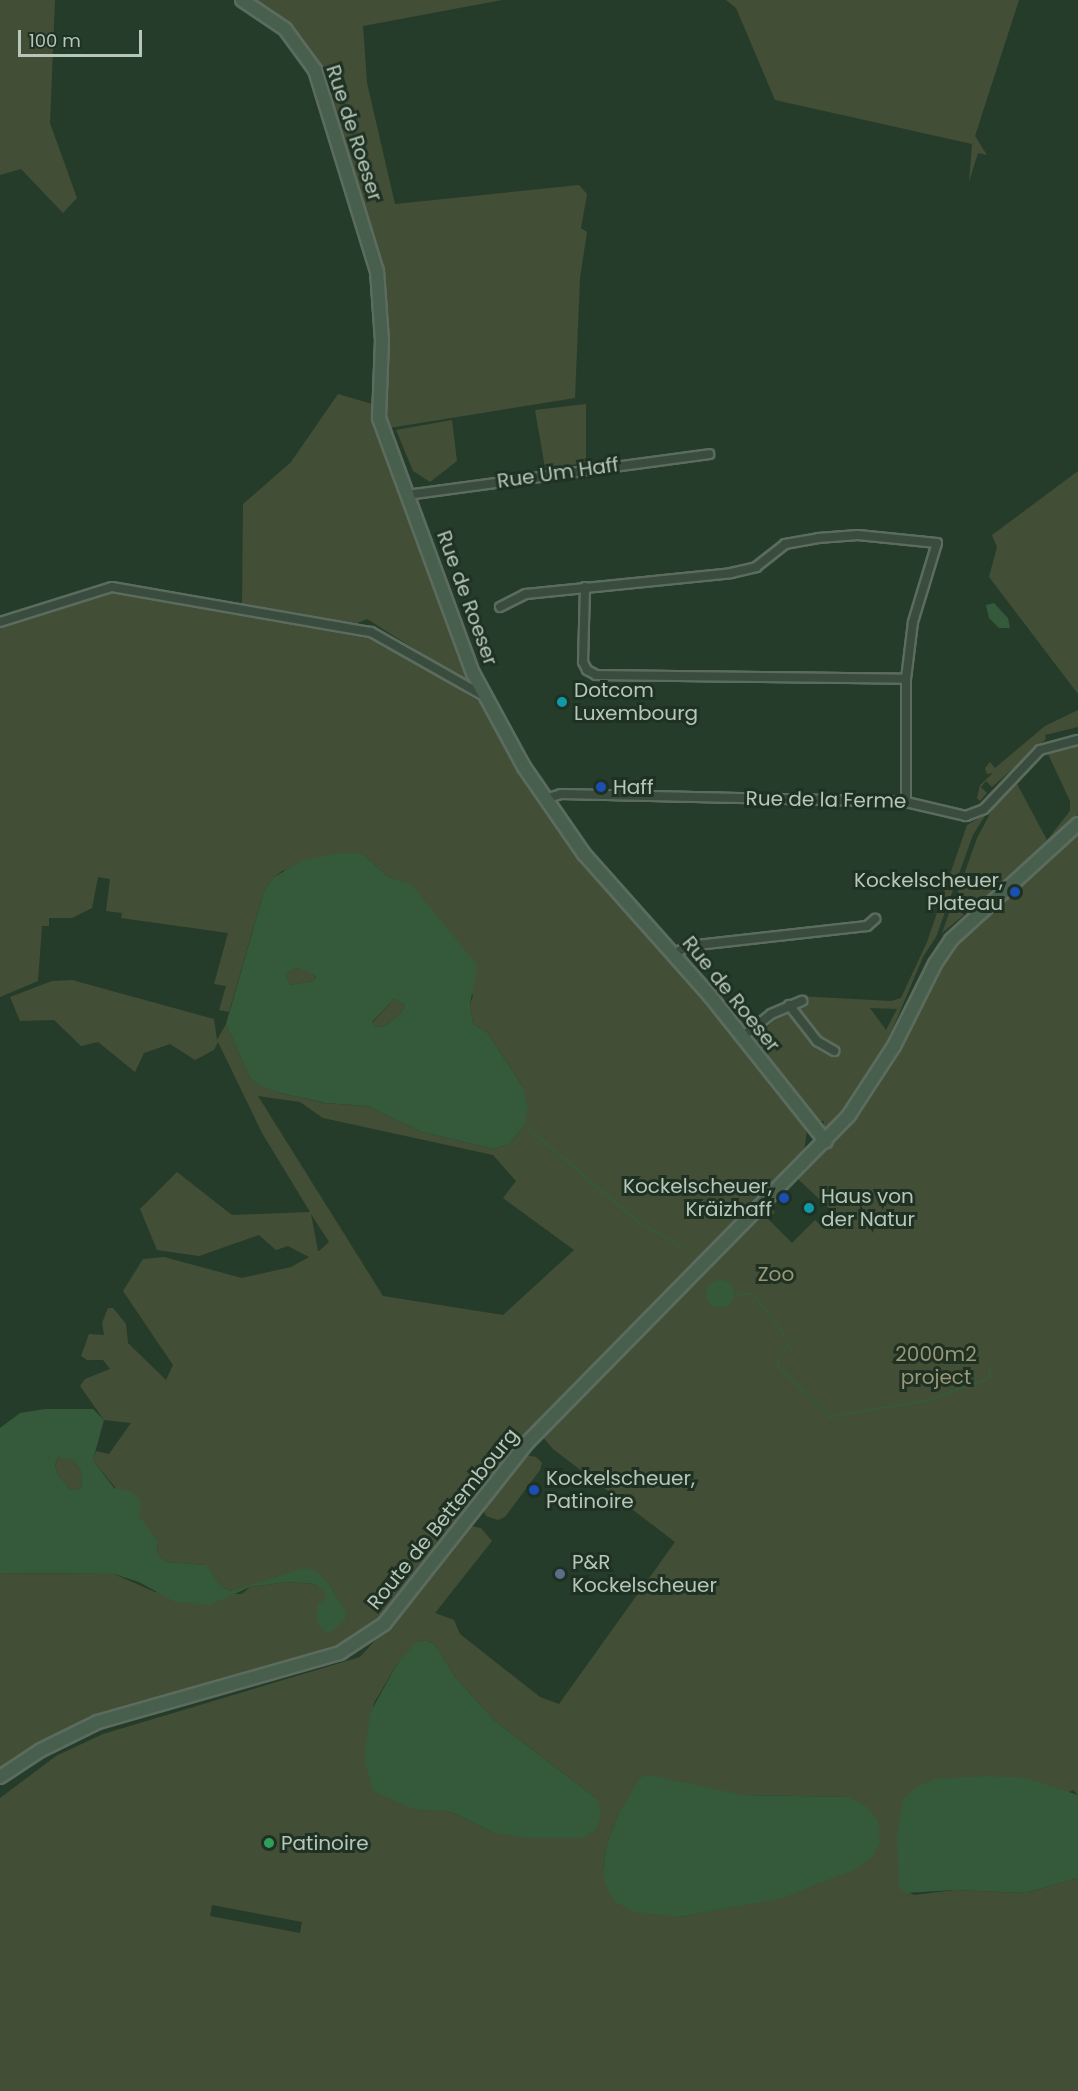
<!DOCTYPE html>
<meta charset="utf-8">
<style>
body{margin:0}
#map{position:relative;width:1078px;height:2091px;overflow:hidden;background:#263c2a;font-family:Poppins,sans-serif}
div>[style]{position:absolute}
[style*='--x']{left:calc(var(--x)*1px);top:calc(var(--y)*1px);width:calc(var(--w)*1px);rotate:calc(var(--a)*1deg)}
.green>*{inset:0;background:#434e36}
.water>*{inset:0;background:#34593b}
.round{border-radius:50%}
.stream>*{height:2px;margin:-1px;padding:0 1px;transform-origin:1px;border-radius:1px;background:#34593b}
.roads{filter:drop-shadow(2px 0 #5b6c5f) drop-shadow(-2px 0 #5b6c5f) drop-shadow(0 2px #5b6c5f) drop-shadow(0 -2px #5b6c5f)}
.minor>*{height:8px;margin:-4px;padding:0 4px;transform-origin:4px;border-radius:4px;background:#3a4c3e}
.secondary>*{height:12px;margin:-6px;padding:0 6px;transform-origin:6px;border-radius:6px;background:#485f4e}
.dots>*{width:16px;height:16px;translate:-50% -50%;box-sizing:border-box;border:3px solid #1f3123;border-radius:50%}
span{translate:-50% -50%;white-space:nowrap;text-align:center;line-height:1.15;-webkit-text-stroke:6px #1f3123;paint-order:stroke}
.street-label{font-size:20px;color:#b6c7ba}
.poi-label{font-size:20px;color:#b6c7ba}
.left{translate:0 -50%;text-align:left}
.right{translate:-100% -50%;text-align:right}
.park-label{font-size:20px;color:#9b9676}
.scale{position:absolute;left:18px;top:30px;width:124px;height:27px;box-sizing:border-box;border:3px solid #b6c7ba;border-top:0;padding-left:8px;font-size:18px;line-height:21px;white-space:nowrap;color:#b6c7ba;-webkit-text-stroke:4px #1f3123;paint-order:stroke}
</style>
<div id="map">
<div class="green">
<i style="clip-path:polygon(0 0,55px 0,50px 123px,77px 198px,63px 213px,21px 169px,0 175px)"></i>
<i style="clip-path:polygon(245px 0,502px 0,363px 26px,367px 83px,395px 204px,579px 185px,587px 194px,581px 228px,587px 232px,580px 278px,575px 398px,383px 429px,383px 306px,302px 44px)"></i>
<i style="clip-path:polygon(726px 0,1019px 0,975px 136px,987px 155px,978px 153px,969px 182px,972px 144px,775px 100px,736px 8px)"></i>
<i style="clip-path:polygon(338px 394px,372px 404px,466px 677px,461px 678px,367px 619px,357px 623px,242px 608px,243px 504px,291px 462px)"></i>
<i style="clip-path:polygon(586px 404px,586px 463px,545px 468px,535px 410px)"></i>
<i style="clip-path:polygon(452px 420px,457px 461px,430px 482px,413px 471px,396px 430px)"></i>
<i style="clip-path:polygon(1078px 471px,1078px 694px,989px 577px,997px 547px,992px 535px)"></i>
<i style="clip-path:polygon(evenodd,113px 590px,386px 642px,487px 707px,520px 770px,807px 1131px,804px 1151px,521px 1440px,380px 1620px,345px 1643px,94px 1715px,40px 1742px,0 1769px,0 1573px,114px 1574px,155px 1592px,242px 1594px,250px 1587px,287px 1582px,315px 1584px,325px 1591px,325px 1600px,346px 1612px,327px 1581px,274px 1579px,230px 1591px,221px 1586px,205px 1565px,167px 1562px,157px 1554px,158px 1541px,93px 1460px,96px 1451px,109px 1454px,131px 1423px,104px 1420px,80px 1386px,85px 1379px,110px 1369px,103px 1360px,87px 1360px,81px 1356px,89px 1334px,104px 1335px,102px 1323px,108px 1308px,113px 1308px,126px 1324px,128px 1343px,166px 1380px,173px 1365px,123px 1291px,143px 1259px,164px 1257px,242px 1278px,291px 1267px,309px 1257px,288px 1246px,276px 1250px,259px 1235px,199px 1256px,157px 1250px,140px 1209px,177px 1172px,232px 1215px,310px 1212px,262px 1133px,218px 1042px,214px 1050px,195px 1060px,170px 1044px,144px 1053px,135px 1072px,98px 1042px,81px 1046px,54px 1020px,20px 1021px,10px 997px,52px 981px,72px 980px,214px 1019px,217px 1040px,226px 1024px,249px 1076px,276px 1092px,324px 1103px,367px 1106px,422px 1132px,494px 1149px,509px 1144px,524px 1126px,523px 1087px,487px 1032px,473px 1024px,470px 1004px,473px 996px,412px 885px,387px 876px,363px 854px,282px 871px,274px 877px,265px 888px,229px 1012px,219px 1010px,226px 986px,214px 984px,228px 933px,121px 918px,122px 913px,106px 911px,110px 879px,98px 877px,92px 908px,72px 918px,49px 918px,49px 926px,42px 926px,38px 981px,0 997px,0 627px,113px 590px,258px 1096px,300px 1102px,323px 1118px,493px 1155px,516px 1181px,503px 1198px,574px 1250px,503px 1315px,383px 1296px,258px 1096px,113px 590px,311px 1214px,329px 1242px,319px 1251px,318px 1251px,311px 1214px)"></i>
<i style="clip-path:polygon(1078px 710px,1078px 727px,1045px 735px,1046px 739px,992px 787px,986px 781px,981px 787px,987px 793px,980px 801px,977px 798px,980px 785px,993px 773px,987px 774px,985px 768px,990px 762px,995px 768px,1045px 726px)"></i>
<i style="clip-path:polygon(1078px 745px,1078px 814px,1042px 852px,1036px 853px,1036px 858px,968px 913px,955px 900px,977px 838px,1000px 795px,1016px 782px,1047px 840px,1070px 811px,1070px 801px,1048px 754px)"></i>
<i style="clip-path:polygon(evenodd,986px 814px,973px 835px,936px 937px,923px 957px,887px 1042px,843px 1111px,828px 1129px,823px 1127px,824px 1121px,815px 1121px,756px 1045px,758px 1035px,782px 1014px,806px 1006px,797px 996px,891px 1001px,901px 998px,927px 942px,967px 825px,986px 814px,870px 1008px,897px 1009px,886px 1030px,870px 1008px)"></i>
<i style="clip-path:polygon(evenodd,1078px 832px,1078px 1795px,1073px 1790px,899px 1887px,914px 1895px,955px 1890px,1025px 1893px,1078px 1878px,1078px 2091px,0 2091px,0 1798px,56px 1756px,103px 1734px,360px 1657px,412px 1600px,470px 1526px,481px 1528px,492px 1541px,435px 1613px,454px 1620px,460px 1634px,540px 1697px,559px 1704px,675px 1542px,553px 1449px,542px 1436px,769px 1206px,775px 1212px,768px 1219px,792px 1243px,815px 1220px,824px 1229px,837px 1216px,797px 1178px,871px 1094px,940px 965px,964px 933px,992px 914px,1078px 832px,426px 1640px,435px 1645px,456px 1678px,494px 1720px,597px 1799px,492px 1832px,449px 1811px,364px 1758px,374px 1703px,398px 1662px,418px 1642px,426px 1640px,1078px 832px,705px 1789px,743px 1795px,848px 1797px,736px 1906px,679px 1917px,603px 1870px,607px 1844px,619px 1813px,705px 1789px,1078px 832px,212px 1905px,302px 1922px,300px 1933px,210px 1916px,212px 1905px)"></i>
<i style="clip-path:polygon(953px 902px,964px 915px,942px 933px)"></i>
<i style="clip-path:polygon(297px 968px,310px 971px,316px 978px,314px 981px,290px 985px,285px 974px)"></i>
<i style="clip-path:polygon(394px 999px,405px 1005px,400px 1014px,385px 1026px,376px 1027px,372px 1023px)"></i>
<i style="clip-path:polygon(526px 1455px,536px 1457px,542px 1463px,540px 1470px,505px 1517px,498px 1520px,486px 1516px,483px 1510px)"></i>
<i style="clip-path:polygon(60px 1456px,73px 1460px,81px 1471px,82px 1487px,77px 1490px,69px 1488px,57px 1473px,55px 1464px)"></i>
</div>
<div class="water">
<i style="clip-path:polygon(994px 603px,1008px 618px,1010px 628px,999px 628px,989px 618px,986px 605px)"></i>
<i style="clip-path:polygon(evenodd,340px 853px,363px 854px,387px 876px,411px 884px,477px 965px,470px 1004px,473px 1024px,487px 1032px,523px 1087px,528px 1108px,524px 1126px,509px 1144px,494px 1149px,422px 1132px,367px 1106px,325px 1103px,276px 1092px,257px 1084px,249px 1076px,226px 1024px,265px 888px,274px 877px,304px 860px,340px 853px,297px 968px,310px 972px,316px 977px,314px 981px,290px 985px,285px 974px,297px 968px,340px 853px,394px 999px,405px 1005px,400px 1014px,385px 1026px,376px 1027px,372px 1022px,394px 999px)"></i>
<i class="round" style="left:706px;top:1280px;width:28px;height:28px"></i>
<i style="clip-path:polygon(evenodd,45px 1409px,93px 1409px,104px 1420px,93px 1460px,114px 1488px,131px 1491px,141px 1500px,139px 1516px,158px 1541px,157px 1554px,167px 1562px,206px 1565px,221px 1586px,230px 1591px,305px 1568px,314px 1570px,327px 1581px,346px 1611px,345px 1620px,332px 1631px,326px 1632px,318px 1624px,317px 1605px,325px 1600px,325px 1592px,315px 1584px,287px 1582px,250px 1587px,210px 1605px,175px 1602px,139px 1582px,114px 1574px,0 1573px,0 1428px,20px 1413px,45px 1409px,59px 1457px,73px 1460px,81px 1471px,82px 1487px,77px 1490px,69px 1488px,57px 1473px,55px 1464px,59px 1457px)"></i>
<i style="clip-path:polygon(426px 1640px,435px 1645px,456px 1678px,494px 1720px,597px 1799px,601px 1814px,596px 1829px,584px 1838px,522px 1838px,492px 1832px,449px 1811px,413px 1809px,373px 1791px,364px 1758px,370px 1713px,398px 1662px,417px 1642px)"></i>
<i style="clip-path:polygon(649px 1775px,743px 1795px,848px 1797px,866px 1806px,878px 1820px,880px 1843px,873px 1856px,856px 1869px,779px 1899px,679px 1917px,635px 1912px,615px 1902px,605px 1884px,603px 1870px,607px 1844px,619px 1813px,640px 1778px)"></i>
<i style="clip-path:polygon(986px 1776px,1026px 1778px,1078px 1795px,1078px 1878px,1025px 1893px,955px 1890px,905px 1893px,899px 1887px,897px 1836px,903px 1799px,918px 1786px,936px 1779px)"></i>
</div>
<div class="stream">
<i style="--x:528;--y:1128;--w:143;--a:40.5"></i>
<i style="--x:637;--y:1221;--w:56;--a:29.7"></i>
<i style="--x:695;--y:1255;--w:3;--a:45"></i>
<i style="--x:733;--y:1295;--w:20;--a:-3"></i>
<i style="--x:753;--y:1294;--w:51;--a:52.9"></i>
<i style="--x:781;--y:1355;--w:15;--a:-53"></i>
<i style="--x:790;--y:1343;--w:3;--a:-135"></i>
<i style="--x:778;--y:1360;--w:6;--a:90"></i>
<i style="--x:778;--y:1366;--w:72;--a:45"></i>
<i style="--x:829;--y:1417;--w:100;--a:-9.7"></i>
<i style="--x:928;--y:1400;--w:66;--a:-19.5"></i>
<i style="--x:990;--y:1378;--w:8;--a:-90"></i>
</div>
<div class="roads">
<div class="minor">
<i style="--x:407;--y:495;--w:305;--a:-7.7"></i>
<i style="--x:585;--y:587;--w:75;--a:91.5"></i>
<i style="--x:583;--y:662;--w:9;--a:63"></i>
<i style="--x:587;--y:670;--w:10;--a:29"></i>
<i style="--x:596;--y:675;--w:310;--a:0.7"></i>
<i style="--x:500;--y:607;--w:29;--a:-27"></i>
<i style="--x:526;--y:594;--w:206;--a:-5.8"></i>
<i style="--x:731;--y:573;--w:26;--a:-13"></i>
<i style="--x:756;--y:567;--w:37;--a:-38"></i>
<i style="--x:785;--y:544;--w:34;--a:-10"></i>
<i style="--x:818;--y:538;--w:40;--a:-4.3"></i>
<i style="--x:858;--y:535;--w:79;--a:5.8"></i>
<i style="--x:937;--y:543;--w:83;--a:106.9"></i>
<i style="--x:913;--y:622;--w:57;--a:97"></i>
<i style="--x:906;--y:679;--w:123;--a:90"></i>
<i style="--x:0;--y:622;--w:117;--a:-17.4"></i>
<i style="--x:112;--y:587;--w:263;--a:9.9"></i>
<i style="--x:371;--y:632;--w:132;--a:29.5"></i>
<i style="--x:545;--y:799;--w:17;--a:-17"></i>
<i style="--x:561;--y:794;--w:345;--a:1.3"></i>
<i style="--x:906;--y:802;--w:62;--a:13.1"></i>
<i style="--x:966;--y:816;--w:19;--a:-21"></i>
<i style="--x:984;--y:809;--w:81;--a:-46.5"></i>
<i style="--x:1040;--y:750;--w:39;--a:-15"></i>
<i style="--x:674;--y:954;--w:16;--a:-30"></i>
<i style="--x:688;--y:946;--w:180;--a:-6.4"></i>
<i style="--x:867;--y:926;--w:11;--a:-41"></i>
<i style="--x:789;--y:1005;--w:46;--a:52.1"></i>
<i style="--x:817;--y:1041;--w:20;--a:30"></i>
<i style="--x:742;--y:1037;--w:37;--a:-38"></i>
<i style="--x:771;--y:1014;--w:34;--a:-23"></i>
</div>
<div class="secondary">
<i style="--x:242;--y:0;--w:52;--a:34"></i>
<i style="--x:285;--y:29;--w:51;--a:53.8"></i>
<i style="--x:315;--y:70;--w:210;--a:72.9"></i>
<i style="--x:377;--y:271;--w:69;--a:85.9"></i>
<i style="--x:382;--y:340;--w:78;--a:92.2"></i>
<i style="--x:379;--y:418;--w:272;--a:69.8"></i>
<i style="--x:473;--y:673;--w:107;--a:61.5"></i>
<i style="--x:524;--y:767;--w:106;--a:55.4"></i>
<i style="--x:584;--y:854;--w:190;--a:48.4"></i>
<i style="--x:710;--y:996;--w:186;--a:51.5"></i>
<i style="--x:0;--y:1777;--w:49;--a:-33.4"></i>
<i style="--x:41;--y:1750;--w:64;--a:-26.2"></i>
<i style="--x:98;--y:1722;--w:252;--a:-15.9"></i>
<i style="--x:340;--y:1653;--w:53;--a:-33.4"></i>
<i style="--x:384;--y:1624;--w:231;--a:-51.7"></i>
<i style="--x:527;--y:1443;--w:460;--a:-45.5"></i>
<i style="--x:849;--y:1115;--w:82;--a:-56.9"></i>
<i style="--x:894;--y:1046;--w:92;--a:-63.4"></i>
<i style="--x:935;--y:964;--w:29;--a:-56"></i>
<i style="--x:951;--y:940;--w:172;--a:-42.4"></i>
</div>
</div>
<div class="dots">
<i style="left:562px;top:702px;background:#0f9aa8"></i>
<i style="left:601px;top:787px;background:#1a4fb4"></i>
<i style="left:1015px;top:892px;background:#1a4fb4"></i>
<i style="left:784px;top:1198px;background:#1a4fb4"></i>
<i style="left:809px;top:1208px;background:#0f9aa8"></i>
<i style="left:534px;top:1490px;background:#1a4fb4"></i>
<i style="left:560px;top:1574px;background:#5c6f8a"></i>
<i style="left:269px;top:1843px;background:#2e9e5b"></i>
</div>
<div class="street-label">
<span style="left:354px;top:133px;rotate:72deg">Rue de Roeser</span>
<span style="left:558px;top:473px;rotate:-8deg">Rue Um Haff</span>
<span style="left:467px;top:598px;rotate:70deg">Rue de Roeser</span>
<span style="left:826px;top:800px;rotate:1deg">Rue de la Ferme</span>
<span style="left:731px;top:994px;rotate:51deg">Rue de Roeser</span>
<span style="left:443px;top:1519px;rotate:-51deg">Route de Bettembourg</span>
</div>
<div class="poi-label">
<span class="left" style="left:574px;top:702px">Dotcom<br>Luxembourg</span>
<span class="left" style="left:613px;top:787px">Haff</span>
<span class="right" style="left:1003px;top:892px">Kockelscheuer,<br>Plateau</span>
<span class="right" style="left:772px;top:1198px">Kockelscheuer,<br>Kräizhaff</span>
<span class="left" style="left:821px;top:1208px">Haus von<br>der Natur</span>
<span class="left" style="left:546px;top:1490px">Kockelscheuer,<br>Patinoire</span>
<span class="left" style="left:572px;top:1574px">P&amp;R<br>Kockelscheuer</span>
<span class="left" style="left:281px;top:1843px">Patinoire</span>
</div>
<div class="park-label">
<span style="left:776px;top:1274px">Zoo</span>
<span style="left:936px;top:1366px">2000m2<br>project</span>
</div>
<div class="scale">100 m</div>
</div>
